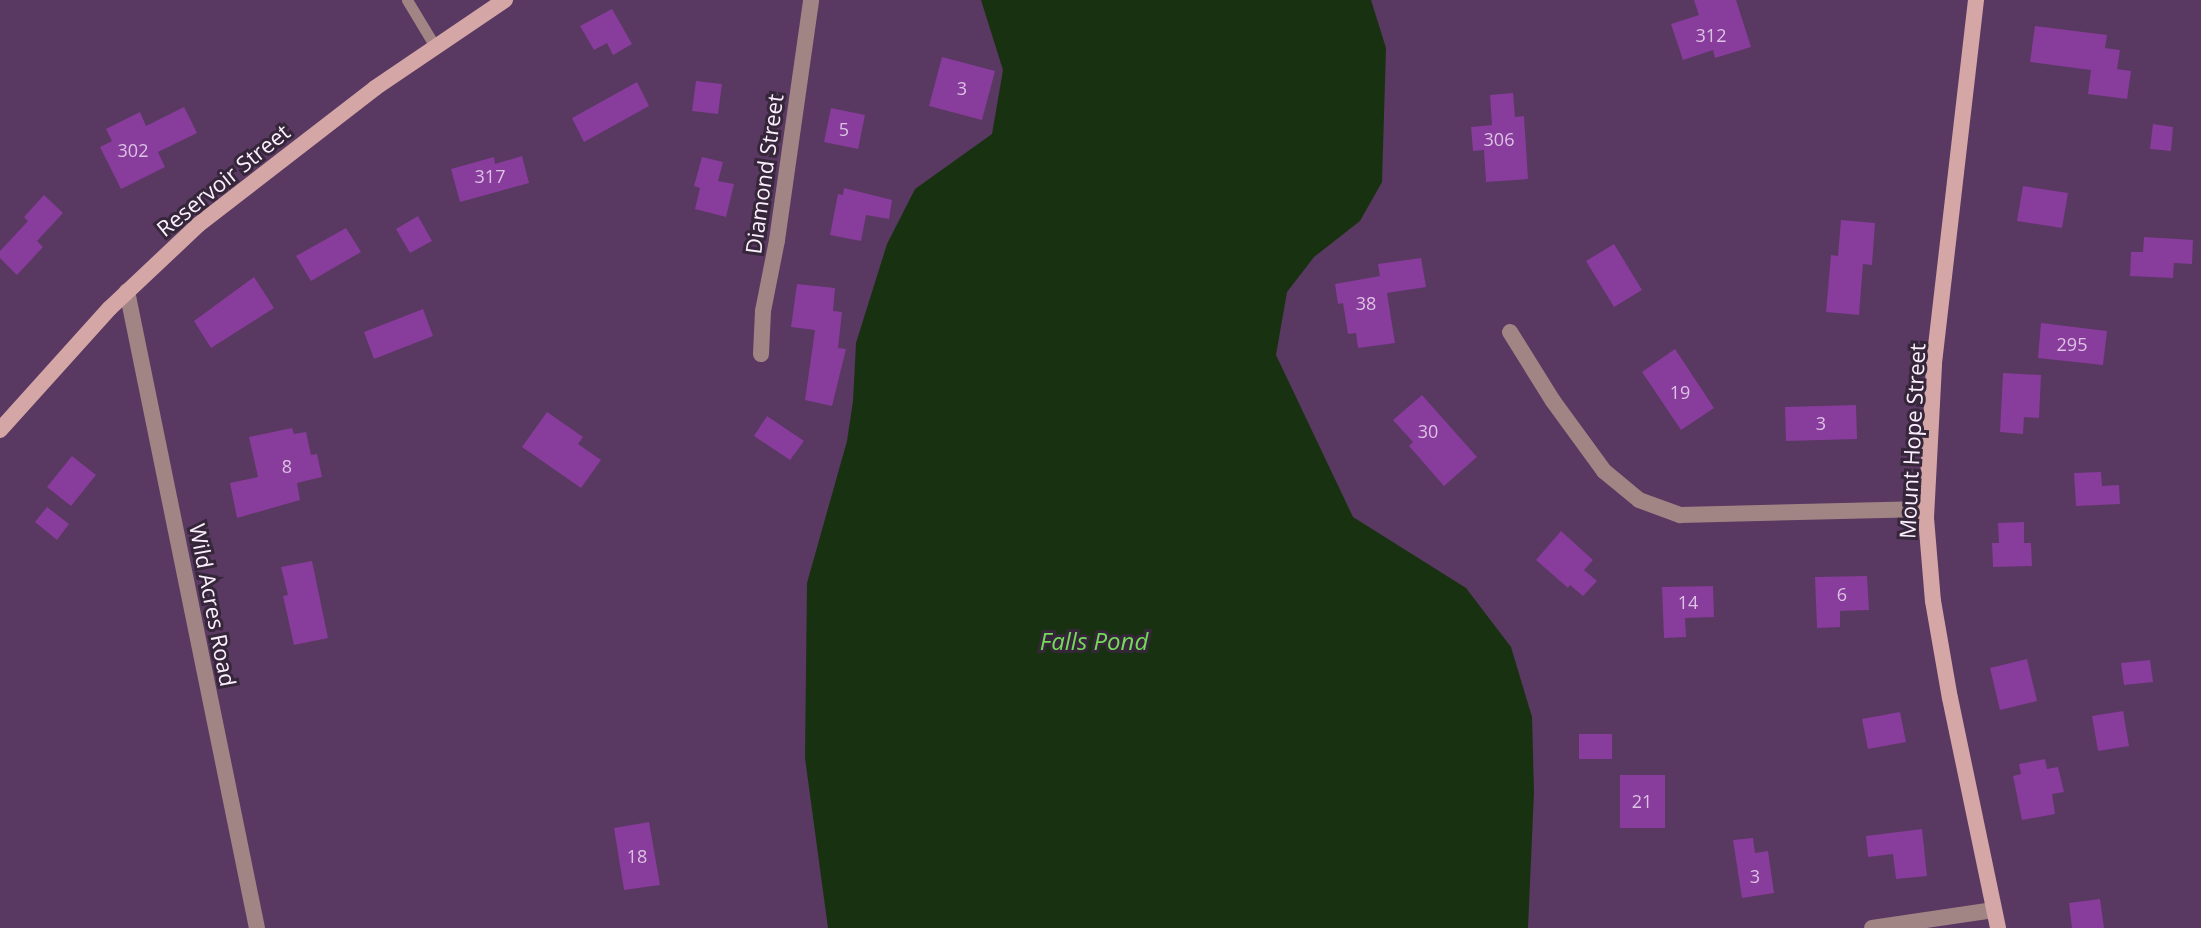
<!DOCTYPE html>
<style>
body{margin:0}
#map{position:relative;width:2201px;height:928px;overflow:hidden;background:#593861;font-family:"Open Sans",sans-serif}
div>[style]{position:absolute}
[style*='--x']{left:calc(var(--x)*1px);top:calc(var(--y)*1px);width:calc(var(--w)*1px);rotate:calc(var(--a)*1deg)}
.water>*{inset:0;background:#183211}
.building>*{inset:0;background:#883c9b}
.lane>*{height:11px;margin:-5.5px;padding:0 5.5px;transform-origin:5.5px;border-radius:5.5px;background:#a18484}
.street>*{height:16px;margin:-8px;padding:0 8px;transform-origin:8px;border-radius:8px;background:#a18484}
.secondary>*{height:16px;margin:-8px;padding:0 8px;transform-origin:8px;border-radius:8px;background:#d4a6a6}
span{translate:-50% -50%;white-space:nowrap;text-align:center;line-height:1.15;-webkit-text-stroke:6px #352639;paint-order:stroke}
.number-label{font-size:18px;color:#dec2e5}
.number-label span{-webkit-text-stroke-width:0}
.street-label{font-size:22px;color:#fbeffe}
.water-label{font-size:24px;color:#76da59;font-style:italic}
</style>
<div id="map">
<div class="water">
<i style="clip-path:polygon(981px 0,1371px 0,1386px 48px,1382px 182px,1360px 221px,1314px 257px,1287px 292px,1276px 355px,1353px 517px,1466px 588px,1511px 647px,1532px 717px,1534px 792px,1528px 928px,828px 928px,805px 758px,807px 583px,847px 441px,853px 401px,856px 343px,887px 244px,915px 189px,992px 134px,1003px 70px)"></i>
</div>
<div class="building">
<i style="clip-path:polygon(1694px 0,1736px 0,1751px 47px,1715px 58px,1713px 50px,1683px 60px,1671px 24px,1699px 15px)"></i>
<i style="clip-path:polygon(612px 9px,632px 44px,613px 55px,607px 43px,594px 50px,580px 26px)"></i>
<i style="clip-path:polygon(2035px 26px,2107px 35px,2105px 48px,2120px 50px,2117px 69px,2131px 71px,2127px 99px,2088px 94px,2091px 70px,2030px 62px)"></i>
<i style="clip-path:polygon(942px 57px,995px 71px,982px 120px,929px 106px)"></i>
<i style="clip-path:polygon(696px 81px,722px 84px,718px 114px,692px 111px)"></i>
<i style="clip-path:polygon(637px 82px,649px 106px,584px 142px,572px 118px)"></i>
<i style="clip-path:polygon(1513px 93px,1515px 117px,1524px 116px,1528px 179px,1486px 182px,1484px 150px,1473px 151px,1471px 127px,1492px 125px,1490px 95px)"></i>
<i style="clip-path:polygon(184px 107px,197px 133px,158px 152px,165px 167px,121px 189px,100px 147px,112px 141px,106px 129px,140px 112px,146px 126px)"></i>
<i style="clip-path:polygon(831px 108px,865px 115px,858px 149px,824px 142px)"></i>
<i style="clip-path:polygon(2153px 124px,2173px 127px,2171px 151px,2150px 149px)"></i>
<i style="clip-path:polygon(522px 156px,529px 183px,460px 202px,451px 169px,494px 157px,495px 164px)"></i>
<i style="clip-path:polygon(702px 157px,723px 162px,718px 181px,734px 184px,726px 217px,695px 209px,700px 188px,694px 186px)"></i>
<i style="clip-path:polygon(2023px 186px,2068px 193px,2062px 228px,2017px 221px)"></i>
<i style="clip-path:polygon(844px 188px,892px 200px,889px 219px,866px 215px,861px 241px,830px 235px,838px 194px,843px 195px)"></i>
<i style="clip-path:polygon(44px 195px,63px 213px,37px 241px,43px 247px,17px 275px,0 258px,0 251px,28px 221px,24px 217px)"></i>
<i style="clip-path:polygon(418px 216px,432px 241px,410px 253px,396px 229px)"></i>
<i style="clip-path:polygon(1841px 220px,1875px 223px,1872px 265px,1863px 264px,1859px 315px,1826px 312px,1831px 255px,1838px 256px)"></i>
<i style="clip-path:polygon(346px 228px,361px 252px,311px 281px,296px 256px)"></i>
<i style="clip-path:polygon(2144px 237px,2193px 240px,2192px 264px,2174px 263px,2173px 278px,2130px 276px,2131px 252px,2143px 252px)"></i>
<i style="clip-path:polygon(1614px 244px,1642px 290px,1614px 307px,1586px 261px)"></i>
<i style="clip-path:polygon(1421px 258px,1426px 287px,1387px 293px,1395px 343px,1358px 348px,1356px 333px,1348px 334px,1343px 303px,1338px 304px,1335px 284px,1380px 276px,1378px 264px)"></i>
<i style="clip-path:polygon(254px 277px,274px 308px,211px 348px,194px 321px)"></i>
<i style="clip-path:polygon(797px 284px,835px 288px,833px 311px,842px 312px,838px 348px,846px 349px,832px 406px,805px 400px,815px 330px,791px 327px)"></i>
<i style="clip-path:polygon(423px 309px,433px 336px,374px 359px,364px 332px)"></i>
<i style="clip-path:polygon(2041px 323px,2107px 331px,2103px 365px,2038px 358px)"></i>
<i style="clip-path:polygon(1675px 349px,1714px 408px,1681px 430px,1642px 372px)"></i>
<i style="clip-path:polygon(2003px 373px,2041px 375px,2039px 418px,2024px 417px,2023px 434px,2000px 432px)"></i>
<i style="clip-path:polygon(1422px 395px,1477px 457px,1444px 486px,1409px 446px,1413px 442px,1393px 420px)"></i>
<i style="clip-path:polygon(1856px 405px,1857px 439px,1786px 441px,1785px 407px)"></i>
<i style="clip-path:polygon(547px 412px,583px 437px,578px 444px,601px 460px,581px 488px,522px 447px)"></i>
<i style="clip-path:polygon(767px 416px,804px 441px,790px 460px,754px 436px)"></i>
<i style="clip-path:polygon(292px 428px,294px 434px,306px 432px,311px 455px,317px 454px,322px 477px,297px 483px,300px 500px,237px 518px,230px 483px,258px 477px,249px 437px)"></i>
<i style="clip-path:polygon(72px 456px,96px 475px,71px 506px,47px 487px)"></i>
<i style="clip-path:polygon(2101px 472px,2102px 486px,2119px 485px,2120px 504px,2076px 506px,2074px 473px)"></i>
<i style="clip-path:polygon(47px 507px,69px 524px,57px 540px,35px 522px)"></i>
<i style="clip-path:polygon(2024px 522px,2024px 543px,2031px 543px,2032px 566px,1993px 567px,1992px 543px,1999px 543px,1998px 523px)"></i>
<i style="clip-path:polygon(1561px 531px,1593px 560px,1584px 570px,1597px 581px,1583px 596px,1570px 585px,1568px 588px,1536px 560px)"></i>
<i style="clip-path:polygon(312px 561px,328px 638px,294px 645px,283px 596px,288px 595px,281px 567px)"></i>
<i style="clip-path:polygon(1867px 576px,1869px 610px,1840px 611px,1840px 627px,1817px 628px,1815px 577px)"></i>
<i style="clip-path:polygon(1713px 586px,1714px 617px,1685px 618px,1686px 637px,1664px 638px,1662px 587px)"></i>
<i style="clip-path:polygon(2027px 659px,2037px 701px,2000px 710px,1990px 668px)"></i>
<i style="clip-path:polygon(2150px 660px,2153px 682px,2124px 685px,2121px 663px)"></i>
<i style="clip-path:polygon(2123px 711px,2129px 746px,2098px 751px,2092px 716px)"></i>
<i style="clip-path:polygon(1900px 712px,1906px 742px,1868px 749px,1862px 719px)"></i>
<i style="clip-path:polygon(1579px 734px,1612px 734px,1612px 759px,1579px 759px)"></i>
<i style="clip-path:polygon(2045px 759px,2047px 769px,2058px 767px,2064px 792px,2052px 794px,2055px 814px,2022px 820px,2013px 776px,2021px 774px,2019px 764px)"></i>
<i style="clip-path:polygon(1620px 775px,1665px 775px,1665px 828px,1620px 828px)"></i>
<i style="clip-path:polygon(649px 822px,660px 885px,624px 890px,614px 828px)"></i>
<i style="clip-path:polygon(1922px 829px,1927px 876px,1896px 879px,1893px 854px,1868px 857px,1866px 836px)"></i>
<i style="clip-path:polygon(1753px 838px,1755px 853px,1768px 851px,1774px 893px,1742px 898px,1733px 840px)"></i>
<i style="clip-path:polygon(2100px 899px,2104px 928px,2072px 928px,2069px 903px)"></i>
</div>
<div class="lane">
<i style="--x:407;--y:0;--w:56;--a:58.9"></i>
</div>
<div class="street">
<i style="--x:127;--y:291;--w:650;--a:78.47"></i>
<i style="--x:1510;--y:332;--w:81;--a:58.1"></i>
<i style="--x:1553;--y:401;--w:87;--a:53.9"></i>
<i style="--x:1604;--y:471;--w:45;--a:39.6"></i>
<i style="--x:1639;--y:500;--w:44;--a:20.1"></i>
<i style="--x:1680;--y:515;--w:246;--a:-1.4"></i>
<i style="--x:761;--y:354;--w:43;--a:-87.3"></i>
<i style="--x:763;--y:311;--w:72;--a:-78.8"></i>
<i style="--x:777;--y:240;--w:242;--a:-81.9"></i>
<i style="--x:1872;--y:928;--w:123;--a:-8.4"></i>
</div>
<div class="secondary">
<i style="--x:1976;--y:0;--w:367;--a:96.6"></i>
<i style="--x:1934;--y:365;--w:153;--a:93"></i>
<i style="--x:1926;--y:518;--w:83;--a:85.2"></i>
<i style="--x:1933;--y:601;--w:98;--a:80.1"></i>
<i style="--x:1950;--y:698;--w:235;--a:78.2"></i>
<i style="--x:0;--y:430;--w:164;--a:-48"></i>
<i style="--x:110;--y:308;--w:121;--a:-43.3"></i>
<i style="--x:198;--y:225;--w:224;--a:-37.7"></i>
<i style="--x:375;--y:88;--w:157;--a:-34.1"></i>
</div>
<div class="number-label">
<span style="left:1711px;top:35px">312</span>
<span style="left:962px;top:88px">3</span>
<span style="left:844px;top:129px">5</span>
<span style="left:1499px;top:139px">306</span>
<span style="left:133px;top:150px">302</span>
<span style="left:490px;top:176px">317</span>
<span style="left:1366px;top:303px">38</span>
<span style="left:2072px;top:344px">295</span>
<span style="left:1680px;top:392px">19</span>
<span style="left:1821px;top:423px">3</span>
<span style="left:1428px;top:431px">30</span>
<span style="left:287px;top:466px">8</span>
<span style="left:1842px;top:594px">6</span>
<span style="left:1688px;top:602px">14</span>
<span style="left:1642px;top:801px">21</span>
<span style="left:637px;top:856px">18</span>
<span style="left:1755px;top:876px">3</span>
</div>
<div class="street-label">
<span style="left:764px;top:174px;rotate:-82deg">Diamond Street</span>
<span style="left:223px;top:180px;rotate:-39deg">Reservoir Street</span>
<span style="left:1912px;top:441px;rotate:-87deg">Mount Hope Street</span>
<span style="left:213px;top:605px;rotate:79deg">Wild Acres Road</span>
</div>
<div class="water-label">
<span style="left:1094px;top:641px">Falls Pond</span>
</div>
</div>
